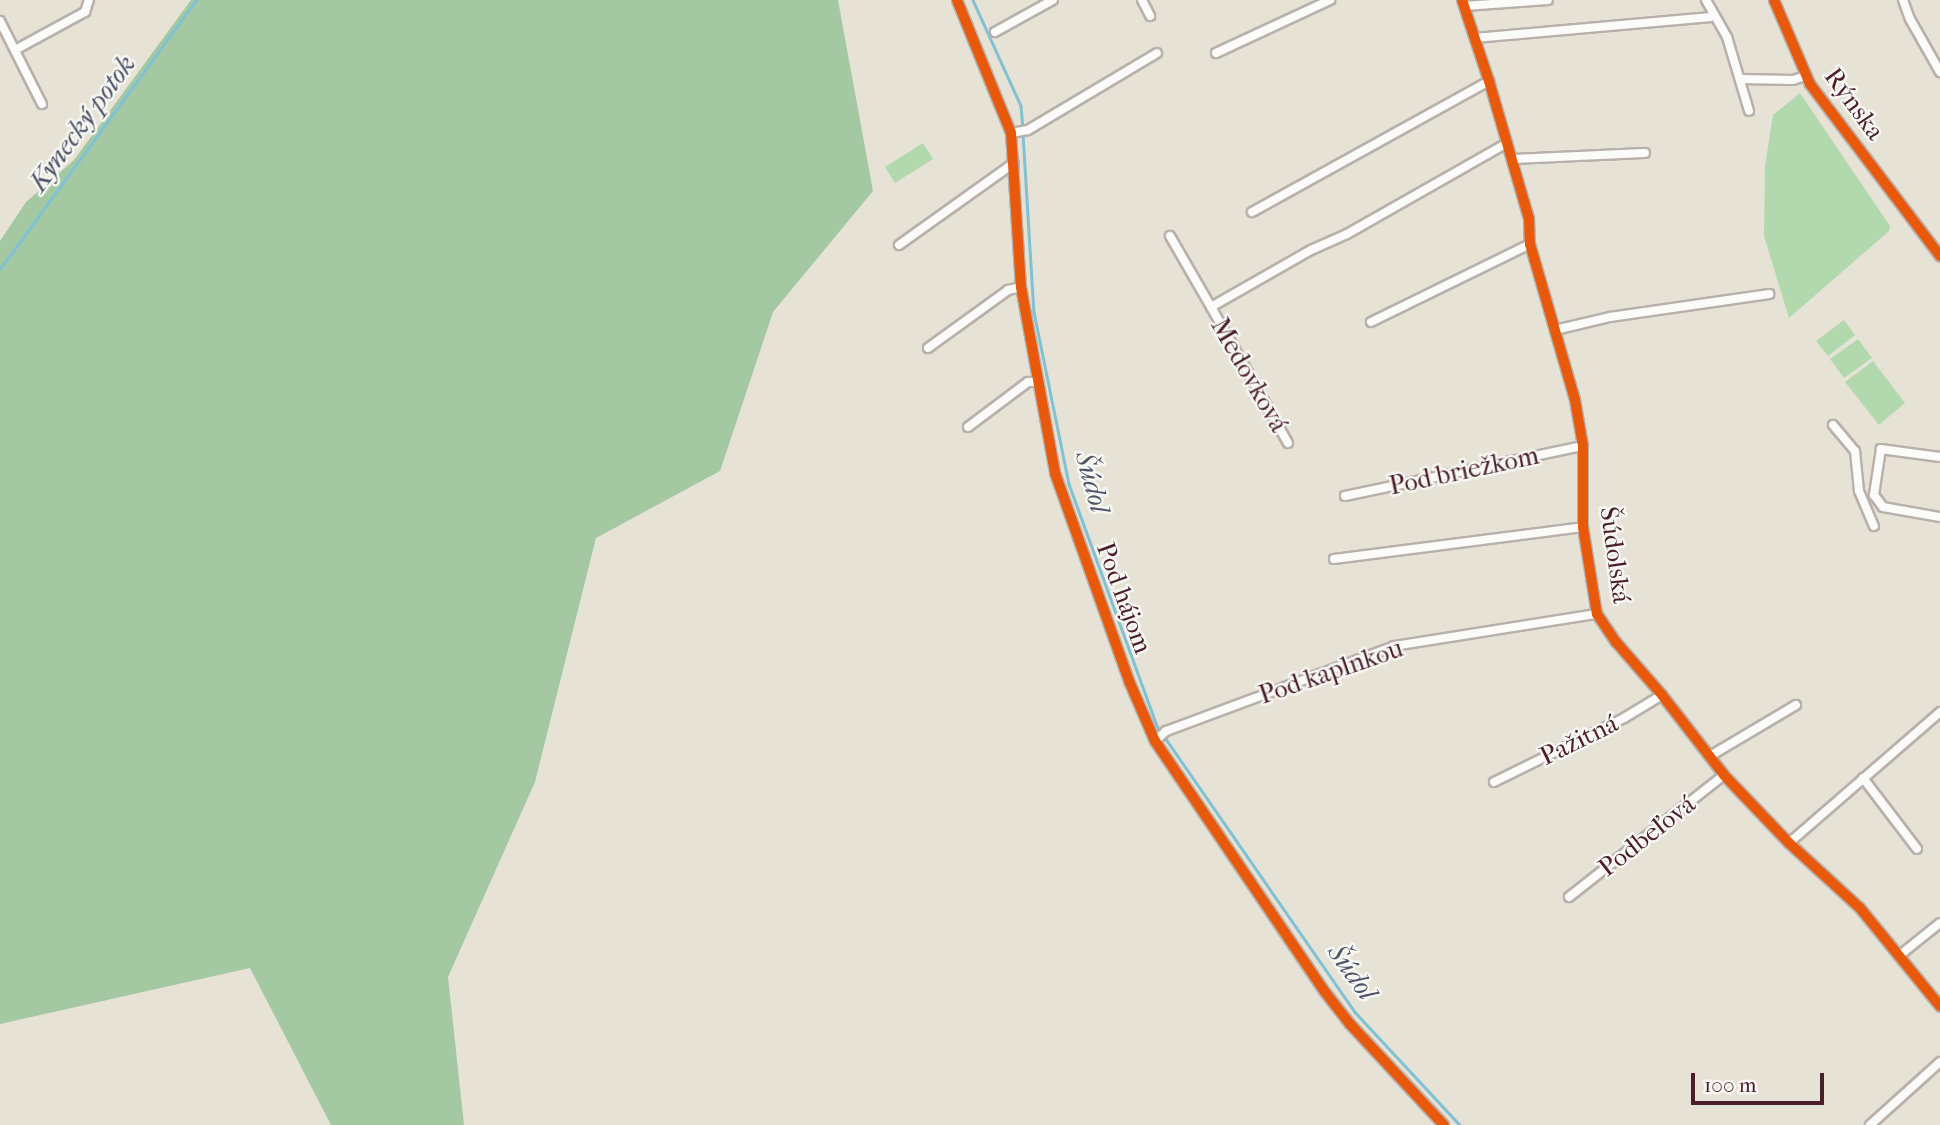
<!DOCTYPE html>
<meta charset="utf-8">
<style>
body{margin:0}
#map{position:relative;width:1940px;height:1125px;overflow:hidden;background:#e6e2d5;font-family:"IM FELL French Canon",serif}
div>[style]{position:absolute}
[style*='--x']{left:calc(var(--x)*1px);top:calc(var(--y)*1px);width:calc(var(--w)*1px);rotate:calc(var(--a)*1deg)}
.green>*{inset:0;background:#b2d9ae}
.forest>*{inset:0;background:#a4c9a2}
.stream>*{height:2.5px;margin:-1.25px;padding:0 1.25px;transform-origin:1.25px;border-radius:1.25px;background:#80c2d4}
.roads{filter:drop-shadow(2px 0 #b8b0aa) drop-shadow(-2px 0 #b8b0aa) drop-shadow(0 2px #b8b0aa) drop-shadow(0 -2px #b8b0aa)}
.minor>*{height:8px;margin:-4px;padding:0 4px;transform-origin:4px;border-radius:4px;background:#fbfbf9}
.cycleway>*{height:10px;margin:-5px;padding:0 5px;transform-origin:5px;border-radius:5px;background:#e8590c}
span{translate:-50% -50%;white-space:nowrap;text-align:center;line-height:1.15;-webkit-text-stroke:5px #f6f6f2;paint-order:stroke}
.street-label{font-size:26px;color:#4a1f2b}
.water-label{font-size:28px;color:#4e5466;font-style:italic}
.scale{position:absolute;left:1691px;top:1073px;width:133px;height:32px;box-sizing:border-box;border:4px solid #4a1f2b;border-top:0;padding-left:9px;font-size:21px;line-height:24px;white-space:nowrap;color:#4a1f2b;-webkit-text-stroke:5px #f6f6f2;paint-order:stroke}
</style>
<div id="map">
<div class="green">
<i style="clip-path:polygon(1800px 93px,1890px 226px,1889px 231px,1789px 318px,1764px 236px,1765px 166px,1773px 115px)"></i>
<i style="clip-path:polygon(923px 143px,933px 159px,895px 183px,885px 167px)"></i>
<i style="clip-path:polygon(1844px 320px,1855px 335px,1828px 356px,1816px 341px)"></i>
<i style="clip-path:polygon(1858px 339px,1872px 358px,1844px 378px,1830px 359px)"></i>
<i style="clip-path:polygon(1873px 361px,1905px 403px,1879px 425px,1845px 382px)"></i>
</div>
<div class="forest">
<i style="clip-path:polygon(191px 0,838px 0,873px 191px,773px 312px,720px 471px,596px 538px,535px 782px,448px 977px,464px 1125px,331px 1125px,250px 968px,0 1024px,0 241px,26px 202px,74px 160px)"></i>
</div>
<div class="stream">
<i style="--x:973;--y:0;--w:116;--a:65.6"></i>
<i style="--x:1021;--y:106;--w:21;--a:85"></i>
<i style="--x:1023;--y:134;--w:178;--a:86.5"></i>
<i style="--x:1034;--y:312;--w:176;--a:78.5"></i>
<i style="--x:1069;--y:484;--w:258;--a:70"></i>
<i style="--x:1157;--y:726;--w:348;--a:55.3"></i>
<i style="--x:1355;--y:1012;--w:154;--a:47.1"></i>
<i style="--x:0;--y:269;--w:333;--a:-53.9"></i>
</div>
<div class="roads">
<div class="minor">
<i style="--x:957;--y:0;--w:144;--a:67.9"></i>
<i style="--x:1011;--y:133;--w:154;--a:86.3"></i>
<i style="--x:1021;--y:287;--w:189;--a:79.6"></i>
<i style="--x:1055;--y:473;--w:221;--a:70.4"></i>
<i style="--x:1129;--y:681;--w:65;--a:66.6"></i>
<i style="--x:1155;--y:741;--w:303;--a:55.9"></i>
<i style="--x:1325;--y:992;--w:41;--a:52"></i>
<i style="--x:1350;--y:1024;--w:138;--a:47.1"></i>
<i style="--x:1142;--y:0;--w:18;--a:63"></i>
<i style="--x:1462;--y:0;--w:85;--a:71.6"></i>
<i style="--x:1489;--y:81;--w:144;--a:73.8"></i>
<i style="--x:1529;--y:219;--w:25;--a:88"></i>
<i style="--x:1530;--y:244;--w:162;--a:73.9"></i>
<i style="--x:1575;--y:400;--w:47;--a:80.1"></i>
<i style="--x:1583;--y:446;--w:81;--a:90"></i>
<i style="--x:1583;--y:527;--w:88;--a:80.9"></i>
<i style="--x:1597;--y:614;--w:34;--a:56"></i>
<i style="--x:1616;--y:642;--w:70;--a:49"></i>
<i style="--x:1662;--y:695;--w:101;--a:52.2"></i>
<i style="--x:1724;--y:775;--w:94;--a:46.3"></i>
<i style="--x:1789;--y:843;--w:96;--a:42.5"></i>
<i style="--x:1860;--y:908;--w:127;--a:50.8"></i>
<i style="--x:1706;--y:0;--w:43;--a:60.4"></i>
<i style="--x:1727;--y:37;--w:77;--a:73.4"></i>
<i style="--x:1774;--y:0;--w:91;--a:66.8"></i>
<i style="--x:1810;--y:84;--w:216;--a:52.9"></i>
<i style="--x:1903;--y:0;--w:20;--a:70"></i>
<i style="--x:1910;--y:19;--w:61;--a:60.5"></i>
<i style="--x:1465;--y:6;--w:83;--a:-4.1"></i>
<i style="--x:0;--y:21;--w:93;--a:63.2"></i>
<i style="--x:995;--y:32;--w:66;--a:-28.9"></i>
<i style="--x:1476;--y:38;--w:235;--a:-5.1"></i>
<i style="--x:15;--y:50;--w:80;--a:-28.5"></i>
<i style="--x:85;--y:12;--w:13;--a:-72"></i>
<i style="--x:1216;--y:53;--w:126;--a:-24.9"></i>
<i style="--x:1741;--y:79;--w:52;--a:1.1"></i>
<i style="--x:1793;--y:80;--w:13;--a:-18"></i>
<i style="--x:1011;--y:133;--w:17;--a:-10"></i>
<i style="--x:1028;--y:130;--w:150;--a:-30.8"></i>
<i style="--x:1512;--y:159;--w:133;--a:-2.6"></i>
<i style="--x:1252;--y:212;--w:271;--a:-28.9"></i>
<i style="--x:1170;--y:236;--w:82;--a:60"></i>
<i style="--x:899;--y:245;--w:141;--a:-35.5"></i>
<i style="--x:1371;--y:322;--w:177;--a:-26.1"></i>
<i style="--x:1555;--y:330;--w:57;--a:-13.3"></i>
<i style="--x:1610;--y:317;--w:161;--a:-8.2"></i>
<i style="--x:928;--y:348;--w:99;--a:-35.9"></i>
<i style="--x:1008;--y:290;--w:13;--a:-13"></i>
<i style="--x:1833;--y:425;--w:34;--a:50"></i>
<i style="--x:1855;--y:451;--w:40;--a:84.3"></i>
<i style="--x:1859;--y:491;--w:38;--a:67"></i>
<i style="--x:968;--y:427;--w:75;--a:-36.9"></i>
<i style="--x:1028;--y:382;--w:9;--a:0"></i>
<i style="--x:1288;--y:443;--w:156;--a:-119.5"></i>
<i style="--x:1211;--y:307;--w:115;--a:-29.7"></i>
<i style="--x:1311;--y:250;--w:39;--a:-24"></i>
<i style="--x:1347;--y:234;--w:184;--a:-29.6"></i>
<i style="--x:1940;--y:457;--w:60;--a:-172.3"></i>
<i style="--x:1881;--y:449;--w:47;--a:98.7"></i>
<i style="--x:1874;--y:495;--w:15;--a:53"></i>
<i style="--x:1883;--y:507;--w:58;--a:10"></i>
<i style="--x:1345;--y:496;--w:243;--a:-11.9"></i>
<i style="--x:1334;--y:559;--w:251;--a:-7.3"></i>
<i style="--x:1155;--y:741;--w:15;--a:-42"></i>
<i style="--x:1166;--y:731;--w:243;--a:-20.4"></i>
<i style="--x:1394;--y:646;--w:206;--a:-9"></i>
<i style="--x:1710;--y:756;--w:100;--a:-30.7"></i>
<i style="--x:1863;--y:778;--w:89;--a:52.7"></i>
<i style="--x:1494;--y:782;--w:145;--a:-26.2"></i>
<i style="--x:1624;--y:718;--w:44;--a:-31.2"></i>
<i style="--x:1789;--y:843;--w:200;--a:-40.9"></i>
<i style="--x:1569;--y:897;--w:197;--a:-38.2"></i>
<i style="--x:1900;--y:955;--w:51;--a:-38.7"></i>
<i style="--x:1870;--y:1125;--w:94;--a:-42"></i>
</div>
</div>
<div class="cycleway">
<i style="--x:957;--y:0;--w:144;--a:67.9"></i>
<i style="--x:1011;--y:133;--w:154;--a:86.3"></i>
<i style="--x:1021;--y:287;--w:189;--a:79.6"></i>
<i style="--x:1055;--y:473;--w:221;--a:70.4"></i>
<i style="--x:1129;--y:681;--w:65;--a:66.6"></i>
<i style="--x:1155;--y:741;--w:303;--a:55.9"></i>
<i style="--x:1325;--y:992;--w:41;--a:52"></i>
<i style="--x:1350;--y:1024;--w:138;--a:47.1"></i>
<i style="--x:1462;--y:0;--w:85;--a:71.6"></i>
<i style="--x:1489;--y:81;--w:144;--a:73.8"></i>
<i style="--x:1529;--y:219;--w:25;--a:88"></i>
<i style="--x:1530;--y:244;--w:162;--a:73.9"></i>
<i style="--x:1575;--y:400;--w:47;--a:80.1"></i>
<i style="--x:1583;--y:446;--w:81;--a:90"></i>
<i style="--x:1583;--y:527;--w:88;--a:80.9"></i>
<i style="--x:1597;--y:614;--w:34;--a:56"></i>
<i style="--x:1616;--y:642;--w:70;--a:49"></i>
<i style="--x:1662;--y:695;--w:101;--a:52.2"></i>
<i style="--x:1724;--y:775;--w:94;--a:46.3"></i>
<i style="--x:1789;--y:843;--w:96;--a:42.5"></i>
<i style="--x:1860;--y:908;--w:127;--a:50.8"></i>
<i style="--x:1774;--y:0;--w:91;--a:66.8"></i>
<i style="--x:1810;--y:84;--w:216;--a:52.9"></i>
</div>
<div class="street-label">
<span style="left:1854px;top:104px;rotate:54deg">Rýnska</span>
<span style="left:1249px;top:375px;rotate:60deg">Medovková</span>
<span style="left:1464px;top:471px;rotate:-12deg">Pod briežkom</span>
<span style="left:1615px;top:555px;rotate:82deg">Šúdolská</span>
<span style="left:1124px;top:598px;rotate:70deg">Pod hájom</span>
<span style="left:1331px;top:672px;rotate:-19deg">Pod kaplnkou</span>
<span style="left:1579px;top:740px;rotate:-26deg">Pažitná</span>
<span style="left:1647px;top:836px;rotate:-38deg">Podbeľová</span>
</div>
<div class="water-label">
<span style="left:82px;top:123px;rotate:-54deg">Kynecký potok</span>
<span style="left:1092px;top:482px;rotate:74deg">Šúdol</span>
<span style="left:1352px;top:972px;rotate:54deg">Šúdol</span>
</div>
<div class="scale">100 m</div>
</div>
